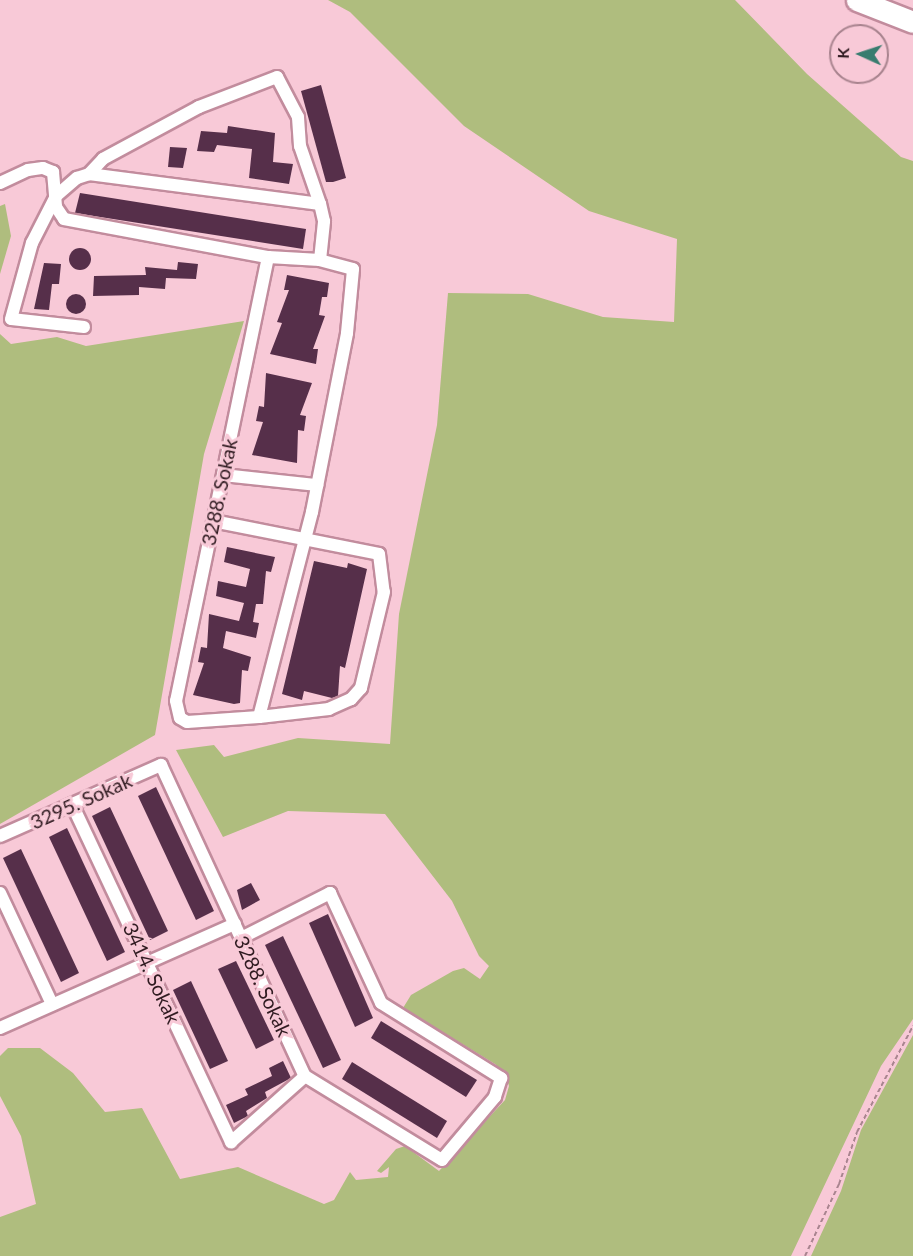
<!DOCTYPE html>
<style>
body{margin:0}
#map{position:relative;width:913px;height:1256px;overflow:hidden;background:#f8c9d7;font-family:Lato,sans-serif}
div>[style]{position:absolute}
[style*='--x']{left:calc(var(--x)*1px);top:calc(var(--y)*1px);width:calc(var(--w)*1px);rotate:calc(var(--a)*1deg)}
.green>*{inset:0;background:#afbd7e}
.building>*{inset:0;background:#562f4a}
.round{border-radius:50%}
.path>*{height:2px;margin-top:-1px;transform-origin:0;background:repeating-linear-gradient(90deg,#a9848f 0 4.5px,transparent 0 7.5px)}
.roads{filter:drop-shadow(2px 0 #c28c9d) drop-shadow(-2px 0 #c28c9d) drop-shadow(0 2px #c28c9d) drop-shadow(0 -2px #c28c9d)}
.minor>*{height:12px;margin:-6px;padding:0 6px;transform-origin:6px;border-radius:6px;background:#fff}
.motorway>*{height:21px;margin:-10.5px;padding:0 10.5px;transform-origin:10.5px;border-radius:10.5px;background:#fff}
span{translate:-50% -50%;white-space:nowrap;text-align:center;line-height:1.15;-webkit-text-stroke:6px #f8c9d7;paint-order:stroke}
.street-label{font-size:20px;color:#301b21}
.north{position:absolute;left:829px;top:24px;width:60px;height:60px;box-sizing:border-box;background:#f8c9d7;border:2px solid #a8838e;border-radius:50%;rotate:273deg;font-size:16px;font-weight:700;line-height:24px;text-align:center;color:#301b21}
.north::after{content:'';display:block;margin:auto;width:21px;height:27px;background:#387c6f;clip-path:polygon(50% 0,100% 100%,50% 72%,0 100%)}
</style>
<div id="map">
<div class="green">
<i style="clip-path:polygon(328px 0,735px 0,807px 74px,901px 157px,913px 161px,913px 1019px,881px 1066px,791px 1256px,0 1256px,0 1217px,36px 1204px,21px 1136px,0 1096px,0 1056px,8px 1048px,40px 1048px,73px 1073px,105px 1112px,142px 1108px,180px 1179px,238px 1167px,324px 1204px,334px 1200px,350px 1172px,356px 1180px,388px 1177px,389px 1167px,381px 1173px,377px 1171px,396px 1149px,405px 1146px,439px 1171px,505px 1100px,509px 1086px,505px 1073px,495px 1064px,403px 1008px,411px 995px,453px 971px,464px 968px,480px 979px,489px 966px,479px 956px,452px 901px,385px 814px,288px 811px,223px 837px,176px 750px,214px 745px,224px 757px,298px 738px,390px 744px,399px 614px,437px 425px,448px 293px,528px 294px,603px 317px,674px 322px,677px 239px,589px 211px,464px 126px,350px 12px)"></i>
<i style="clip-path:polygon(5px 204px,11px 236px,0 274px,0 206px)"></i>
<i style="clip-path:polygon(244px 321px,204px 454px,155px 735px,0 824px,0 334px,11px 344px,57px 337px,86px 346px)"></i>
<i style="clip-path:polygon(913px 1035px,913px 1256px,811px 1256px,841px 1191px,861px 1130px)"></i>
</div>
<div class="building">
<i style="clip-path:polygon(321px 85px,346px 178px,333px 182px,326px 182px,301px 91px)"></i>
<i style="clip-path:polygon(228px 126px,275px 133px,273px 162px,293px 164px,289px 184px,249px 178px,252px 149px,217px 145px,214px 152px,197px 151px,201px 131px,227px 133px)"></i>
<i style="clip-path:polygon(170px 147px,187px 148px,183px 168px,168px 167px)"></i>
<i style="clip-path:polygon(80px 193px,306px 229px,303px 249px,75px 213px)"></i>
<i class="round" style="left:69px;top:248px;width:22px;height:22px"></i>
<i style="clip-path:polygon(178px 262px,198px 264px,196px 279px,166px 278px,165px 289px,139px 287px,139px 295px,93px 296px,94px 276px,146px 275px,145px 267px,177px 270px)"></i>
<i style="clip-path:polygon(44px 263px,61px 264px,59px 284px,52px 284px,49px 310px,34px 309px)"></i>
<i style="clip-path:polygon(287px 275px,329px 283px,327px 297px,322px 297px,319px 315px,325px 316px,313px 349px,318px 349px,316px 364px,270px 354px,282px 323px,277px 322px,289px 290px,284px 290px)"></i>
<i class="round" style="left:66px;top:294px;width:20px;height:20px"></i>
<i style="clip-path:polygon(266px 373px,312px 383px,300px 415px,306px 416px,304px 431px,298px 430px,297px 463px,252px 455px,263px 422px,256px 421px,259px 406px,264px 407px)"></i>
<i style="clip-path:polygon(227px 547px,275px 557px,271px 572px,266px 571px,263px 604px,256px 604px,253px 622px,259px 623px,256px 638px,226px 631px,223px 648px,251px 657px,248px 671px,242px 670px,240px 703px,234px 704px,193px 695px,204px 663px,198px 662px,201px 647px,207px 648px,209px 614px,239px 621px,244px 603px,216px 596px,218px 581px,246px 587px,250px 569px,224px 562px)"></i>
<i style="clip-path:polygon(314px 561px,347px 568px,348px 563px,367px 569px,345px 668px,340px 666px,338px 696px,332px 698px,304px 691px,302px 700px,282px 694px)"></i>
<i style="clip-path:polygon(156px 787px,214px 911px,196px 920px,138px 796px)"></i>
<i style="clip-path:polygon(110px 807px,168px 931px,150px 940px,92px 816px)"></i>
<i style="clip-path:polygon(67px 828px,125px 952px,107px 961px,49px 837px)"></i>
<i style="clip-path:polygon(21px 849px,79px 973px,61px 982px,3px 858px)"></i>
<i style="clip-path:polygon(251px 883px,260px 900px,242px 910px,237px 890px)"></i>
<i style="clip-path:polygon(328px 914px,373px 1018px,355px 1027px,309px 923px)"></i>
<i style="clip-path:polygon(283px 936px,341px 1060px,323px 1068px,265px 945px)"></i>
<i style="clip-path:polygon(236px 961px,274px 1040px,256px 1049px,218px 969px)"></i>
<i style="clip-path:polygon(191px 981px,228px 1061px,210px 1069px,173px 990px)"></i>
<i style="clip-path:polygon(381px 1021px,477px 1080px,466px 1097px,371px 1038px)"></i>
<i style="clip-path:polygon(283px 1061px,291px 1078px,265px 1092px,267px 1098px,246px 1111px,248px 1116px,234px 1123px,226px 1105px,248px 1095px,245px 1089px,272px 1076px,269px 1068px)"></i>
<i style="clip-path:polygon(352px 1062px,447px 1121px,437px 1138px,342px 1079px)"></i>
</div>
<div class="path">
<i style="--x:805;--y:1256;--w:80;--a:-64.7"></i>
<i style="--x:839;--y:1184;--w:55;--a:-70.9"></i>
<i style="--x:857;--y:1132;--w:120;--a:-62.2"></i>
</div>
<div class="roads">
<div class="minor">
<i style="--x:0;--y:183;--w:31;--a:-25"></i>
<i style="--x:28;--y:170;--w:15;--a:-8"></i>
<i style="--x:43;--y:168;--w:11;--a:22"></i>
<i style="--x:53;--y:172;--w:35;--a:85"></i>
<i style="--x:56;--y:207;--w:14;--a:56"></i>
<i style="--x:64;--y:219;--w:208;--a:10.6"></i>
<i style="--x:268;--y:257;--w:52;--a:3.3"></i>
<i style="--x:268;--y:257;--w:453;--a:101.7"></i>
<i style="--x:176;--y:701;--w:17;--a:77"></i>
<i style="--x:180;--y:718;--w:8;--a:30"></i>
<i style="--x:187;--y:722;--w:72;--a:-4"></i>
<i style="--x:259;--y:717;--w:212;--a:-75.5"></i>
<i style="--x:312;--y:512;--w:182;--a:-78.9"></i>
<i style="--x:347;--y:333;--w:64;--a:-84.6"></i>
<i style="--x:353;--y:269;--w:34;--a:-165"></i>
<i style="--x:320;--y:260;--w:39;--a:-84"></i>
<i style="--x:324;--y:221;--w:17;--a:-103"></i>
<i style="--x:84;--y:327;--w:73;--a:-173.7"></i>
<i style="--x:11;--y:319;--w:79;--a:-74.6"></i>
<i style="--x:32;--y:243;--w:53;--a:-62.9"></i>
<i style="--x:56;--y:196;--w:28;--a:-41"></i>
<i style="--x:77;--y:178;--w:13;--a:-18"></i>
<i style="--x:89;--y:174;--w:233;--a:7.4"></i>
<i style="--x:320;--y:204;--w:61;--a:-109"></i>
<i style="--x:300;--y:146;--w:29;--a:-94"></i>
<i style="--x:298;--y:117;--w:45;--a:-117.7"></i>
<i style="--x:277;--y:77;--w:84;--a:159"></i>
<i style="--x:199;--y:107;--w:109;--a:151.6"></i>
<i style="--x:103;--y:159;--w:21;--a:133"></i>
<i style="--x:223;--y:475;--w:95;--a:6.1"></i>
<i style="--x:213;--y:521;--w:169;--a:11.2"></i>
<i style="--x:379;--y:554;--w:38;--a:83"></i>
<i style="--x:384;--y:592;--w:99;--a:103.5"></i>
<i style="--x:361;--y:688;--w:15;--a:132"></i>
<i style="--x:351;--y:699;--w:24;--a:156"></i>
<i style="--x:329;--y:709;--w:70;--a:173.5"></i>
<i style="--x:72;--y:804;--w:374;--a:64.8"></i>
<i style="--x:231;--y:1142;--w:99;--a:-41.7"></i>
<i style="--x:0;--y:836;--w:176;--a:-23.8"></i>
<i style="--x:161;--y:765;--w:343;--a:65.2"></i>
<i style="--x:0;--y:893;--w:123;--a:64.9"></i>
<i style="--x:241;--y:938;--w:100;--a:-26.8"></i>
<i style="--x:330;--y:893;--w:121;--a:65.1"></i>
<i style="--x:381;--y:1003;--w:142;--a:32"></i>
<i style="--x:501;--y:1078;--w:20;--a:108"></i>
<i style="--x:495;--y:1097;--w:82;--a:130.1"></i>
<i style="--x:442;--y:1160;--w:161;--a:-148.5"></i>
<i style="--x:0;--y:1028;--w:257;--a:-23.9"></i>
</div>
<div class="motorway">
<i style="--x:857;--y:0;--w:60;--a:21.4"></i>
</div>
</div>
<div class="street-label">
<span style="left:219px;top:492px;rotate:-78deg">3288. Sokak</span>
<span style="left:81px;top:801px;rotate:-24deg">3295. Sokak</span>
<span style="left:152px;top:973px;rotate:65deg">3414. Sokak</span>
<span style="left:263px;top:986px;rotate:65deg">3288. Sokak</span>
</div>
<div class="north">K</div>
</div>
